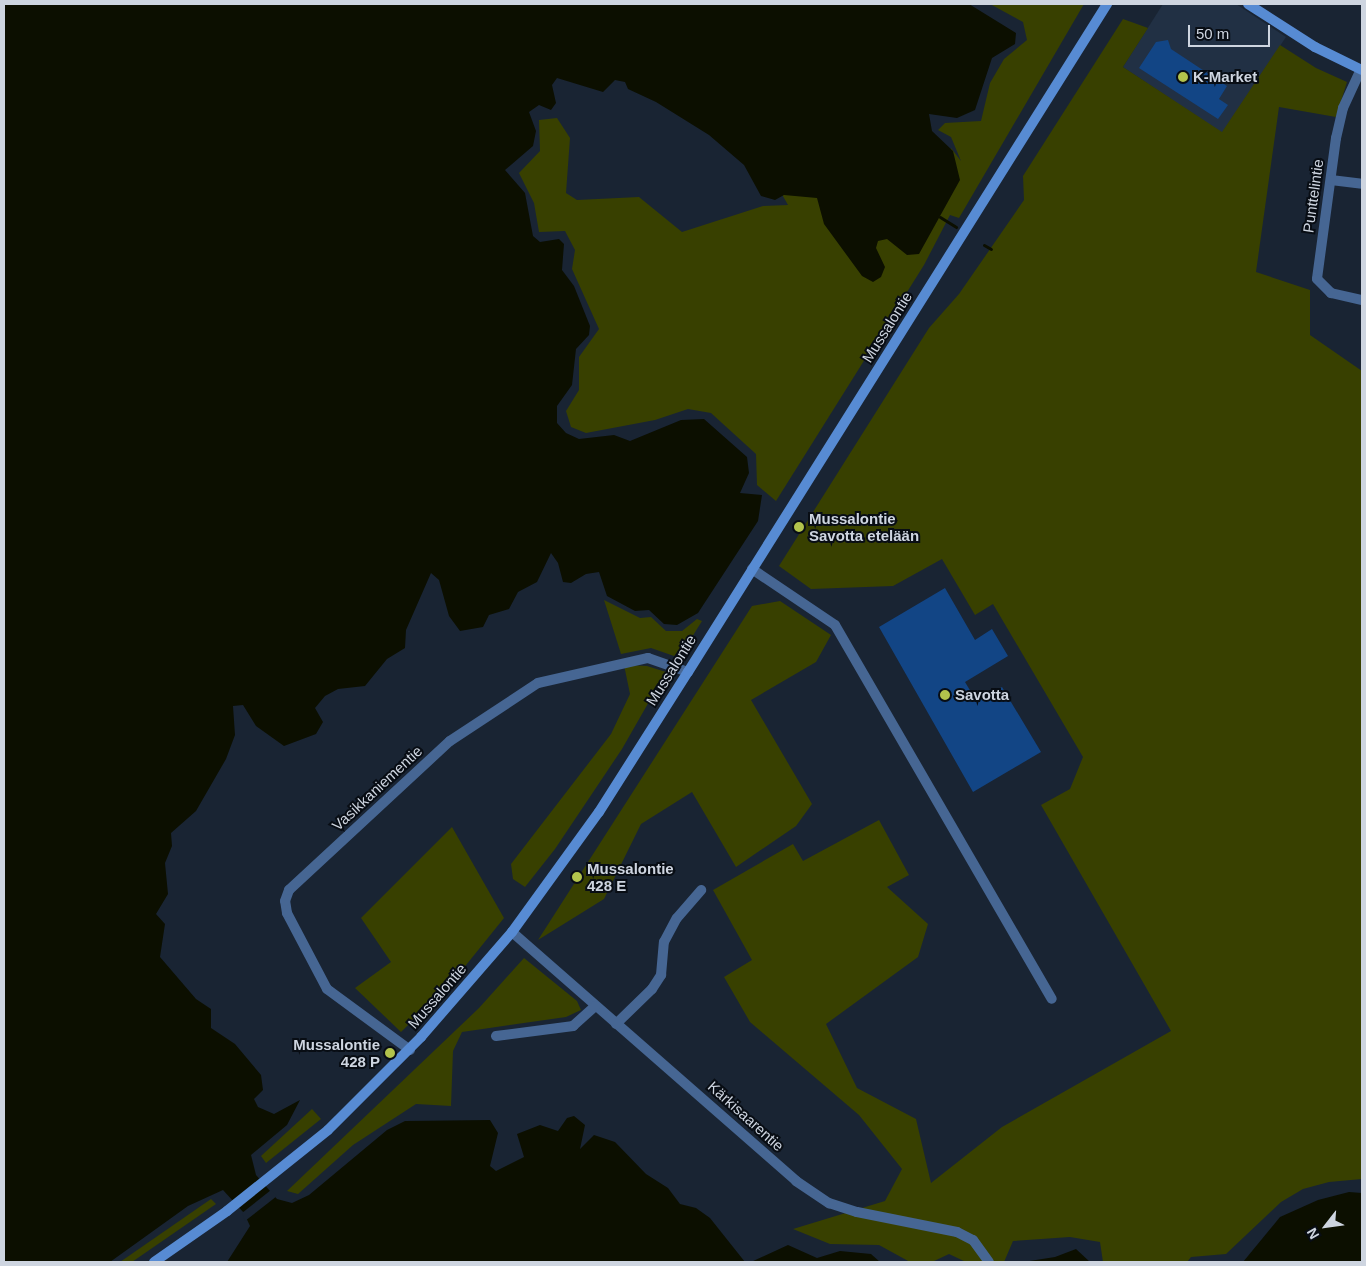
<!DOCTYPE html>
<meta charset="utf-8">
<style>
body{margin:0}
#map{position:relative;width:1366px;height:1266px;overflow:hidden;background:#192433;font-family:Arial,sans-serif}
div>[style]{position:absolute}
[style*='--x']{left:calc(var(--x)*1px);top:calc(var(--y)*1px);width:calc(var(--w)*1px);rotate:calc(var(--a)*1deg)}
.built>*{inset:0;background:#213044}
.green>*{inset:0;background:#384000}
.water>*{inset:0;background:#0c0f00}
.pier>*{inset:0;background:#192433}
.stream>*{height:3px;margin:-1.5px;padding:0 1.5px;transform-origin:1.5px;border-radius:1.5px;background:#0c0f00}
.building>*{inset:0;background:#124585}
.street>*{height:10px;margin:-5px;padding:0 5px;transform-origin:5px;border-radius:5px;background:#466693}
.secondary>*{height:10px;margin:-5px;padding:0 5px;transform-origin:5px;border-radius:5px;background:#578bd3}
.dots>*{width:14px;height:14px;translate:-50% -50%;box-sizing:border-box;border:2px solid #080d14;border-radius:50%}
span{translate:-50% -50%;white-space:nowrap;text-align:center;line-height:1.15;-webkit-text-stroke:4px #080d14;paint-order:stroke}
.poi-label{font-size:15px;color:#ced5e0;font-weight:700}
.left{translate:0 -50%;text-align:left}
.right{translate:-100% -50%;text-align:right}
.street-label{font-size:15px;color:#ced5e0}
.frame{position:absolute;inset:0;border:5px solid #ced5e0;pointer-events:none}
.north{position:absolute;left:1301px;top:1201px;width:50px;height:50px;-webkit-text-stroke:4px #080d14;paint-order:stroke;rotate:240deg;font-size:14px;font-weight:700;line-height:20px;text-align:center;color:#ced5e0}
.north::after{content:'';display:block;margin:auto;width:18px;height:22px;background:#ced5e0;clip-path:polygon(50% 0,100% 100%,50% 72%,0 100%)}
.scale{position:absolute;left:1188px;top:25px;width:82px;height:22px;box-sizing:border-box;border:2px solid #ced5e0;border-top:0;padding-left:6px;font-size:15px;line-height:18px;white-space:nowrap;color:#ced5e0;-webkit-text-stroke:4px #080d14;paint-order:stroke}
</style>
<div id="map">
<div class="built">
<i style="clip-path:polygon(1163px 4px,1236px 4px,1286px 37px,1222px 133px,1123px 67px)"></i>
</div>
<div class="green">
<i style="clip-path:polygon(990px 4px,1084px 4px,959px 218px,950px 215px,924px 265px,776px 501px,757px 485px,756px 454px,711px 413px,688px 409px,655px 420px,586px 433px,571px 427px,566px 411px,579px 390px,579px 357px,599px 329px,572px 269px,575px 250px,565px 231px,539px 232px,534px 203px,519px 173px,540px 151px,539px 120px,557px 118px,570px 138px,566px 193px,577px 200px,639px 197px,682px 232px,763px 206px,788px 205px,780px 191px,928px 215px,951px 148px,961px 161px,951px 137px,938px 130px,945px 123px,981px 121px,990px 83px,1004px 59px,1027px 40px,1023px 22px)"></i>
<i style="clip-path:polygon(1123px 19px,1148px 28px,1123px 67px,1222px 132px,1280px 45px,1316px 68px,1347px 82px,1336px 117px,1279px 107px,1256px 272px,1310px 290px,1310px 335px,1362px 371px,1362px 1179px,1329px 1182px,1303px 1189px,1281px 1202px,1226px 1254px,1191px 1257px,1187px 1262px,1103px 1262px,1100px 1242px,1070px 1237px,1013px 1241px,1004px 1262px,966px 1262px,949px 1254px,932px 1262px,910px 1262px,879px 1245px,830px 1244px,793px 1229px,885px 1201px,902px 1169px,859px 1115px,750px 1022px,724px 977px,752px 960px,713px 890px,793px 844px,803px 861px,879px 820px,909px 875px,887px 887px,928px 924px,918px 957px,826px 1024px,857px 1088px,916px 1119px,931px 1183px,1002px 1127px,1171px 1031px,1041px 805px,1070px 789px,1083px 757px,993px 604px,975px 615px,942px 559px,893px 586px,811px 589px,779px 566px,929px 328px,959px 294px,1024px 200px,1023px 176px)"></i>
<i style="clip-path:polygon(604px 600px,640px 618px,651px 617px,666px 631px,682px 631px,697px 619px,702px 621px,687px 645px,674px 656px,651px 648px,621px 654px)"></i>
<i style="clip-path:polygon(780px 601px,831px 635px,816px 662px,751px 700px,812px 804px,796px 826px,736px 867px,692px 792px,641px 824px,604px 899px,538px 940px,752px 606px)"></i>
<i style="clip-path:polygon(624px 665px,647px 666px,666px 672px,622px 749px,555px 849px,525px 887px,513px 879px,511px 864px,611px 734px,630px 694px)"></i>
<i style="clip-path:polygon(452px 827px,504px 918px,454px 980px,401px 1032px,355px 988px,391px 962px,361px 918px)"></i>
<i style="clip-path:polygon(524px 958px,577px 1001px,581px 1010px,566px 1017px,462px 1032px,453px 1051px,451px 1106px,416px 1104px,353px 1145px,298px 1194px,287px 1191px,479px 1008px)"></i>
<i style="clip-path:polygon(312px 1109px,321px 1119px,266px 1163px,261px 1156px)"></i>
<i style="clip-path:polygon(211px 1199px,216px 1204px,132px 1262px,120px 1262px)"></i>
</div>
<div class="water">
<i style="clip-path:polygon(4px 4px,969px 4px,1016px 33px,1015px 44px,992px 58px,975px 110px,957px 118px,929px 114px,932px 131px,953px 151px,960px 180px,919px 254px,907px 255px,887px 239px,878px 241px,876px 248px,885px 267px,881px 277px,873px 282px,862px 276px,824px 224px,817px 198px,784px 195px,775px 200px,761px 196px,744px 165px,709px 135px,656px 102px,628px 89px,625px 82px,615px 80px,603px 92px,557px 78px,552px 85px,556px 103px,551px 110px,539px 105px,529px 112px,536px 131px,533px 146px,505px 170px,525px 193px,533px 236px,540px 242px,559px 239px,564px 244px,562px 270px,574px 286px,590px 326px,589px 335px,576px 349px,572px 385px,557px 406px,557px 423px,566px 433px,579px 439px,614px 435px,630px 441px,681px 420px,704px 419px,747px 457px,749px 473px,740px 493px,762px 495px,758px 521px,698px 613px,677px 625px,664px 624px,649px 610px,635px 611px,607px 596px,599px 572px,586px 574px,571px 583px,563px 582px,558px 563px,551px 553px,537px 582px,518px 592px,509px 609px,489px 615px,483px 627px,460px 631px,449px 616px,439px 580px,431px 573px,406px 630px,405px 648px,387px 659px,365px 686px,338px 689px,325px 696px,315px 708px,323px 722px,316px 734px,284px 746px,256px 726px,243px 705px,233px 706px,235px 735px,226px 759px,196px 811px,171px 833px,172px 846px,165px 863px,168px 894px,156px 914px,165px 924px,160px 957px,196px 999px,211px 1009px,211px 1028px,235px 1044px,261px 1075px,263px 1090px,254px 1099px,258px 1107px,274px 1114px,300px 1100px,287px 1125px,251px 1155px,256px 1175px,277px 1199px,292px 1203px,309px 1195px,387px 1130px,405px 1121px,490px 1120px,498px 1133px,490px 1166px,496px 1171px,524px 1157px,517px 1134px,540px 1125px,558px 1131px,567px 1118px,574px 1116px,585px 1125px,580px 1149px,594px 1135px,615px 1142px,646px 1174px,668px 1188px,680px 1204px,696px 1208px,710px 1218px,745px 1262px,227px 1262px,250px 1226px,244px 1213px,223px 1190px,188px 1206px,110px 1262px,4px 1262px)"></i>
<i style="clip-path:polygon(1349px 1192px,1362px 1193px,1362px 1262px,1243px 1262px,1280px 1217px,1318px 1200px)"></i>
<i style="clip-path:polygon(788px 1245px,817px 1258px,840px 1251px,871px 1254px,880px 1262px,751px 1262px)"></i>
<i style="clip-path:polygon(1076px 1249px,1090px 1262px,1023px 1262px,1055px 1257px)"></i>
</div>
<div class="pier">
<i style="clip-path:polygon(271px 1190px,277px 1196px,245px 1221px,242px 1213px)"></i>
</div>
<div class="stream">
<i style="--x:940;--y:217;--w:19;--a:32"></i>
<i style="--x:984;--y:245;--w:8;--a:30"></i>
</div>
<div class="building">
<i style="clip-path:polygon(1168px 40px,1171px 49px,1227px 86px,1219px 99px,1228px 105px,1218px 119px,1139px 68px,1156px 42px)"></i>
<i style="clip-path:polygon(945px 588px,975px 640px,992px 629px,1008px 656px,965px 682px,977px 702px,1002px 687px,1041px 752px,973px 792px,879px 627px)"></i>
</div>
<div class="street">
<i style="--x:1361;--y:69;--w:43;--a:114.8"></i>
<i style="--x:1343;--y:108;--w:31;--a:103"></i>
<i style="--x:1336;--y:138;--w:142;--a:97.7"></i>
<i style="--x:1317;--y:279;--w:20;--a:45"></i>
<i style="--x:1331;--y:293;--w:32;--a:13"></i>
<i style="--x:1331;--y:180;--w:31;--a:7"></i>
<i style="--x:752;--y:569;--w:100;--a:34"></i>
<i style="--x:835;--y:625;--w:432;--a:59.9"></i>
<i style="--x:512;--y:932;--w:378;--a:41.2"></i>
<i style="--x:796;--y:1181;--w:40;--a:34"></i>
<i style="--x:829;--y:1203;--w:29;--a:18"></i>
<i style="--x:857;--y:1212;--w:102;--a:11.3"></i>
<i style="--x:957;--y:1232;--w:18;--a:27"></i>
<i style="--x:973;--y:1240;--w:27;--a:54"></i>
<i style="--x:616;--y:1024;--w:50;--a:-44.2"></i>
<i style="--x:652;--y:989;--w:17;--a:-57"></i>
<i style="--x:661;--y:975;--w:33;--a:-85"></i>
<i style="--x:664;--y:942;--w:27;--a:-62"></i>
<i style="--x:677;--y:918;--w:37;--a:-49"></i>
<i style="--x:496;--y:1036;--w:78;--a:-7.4"></i>
<i style="--x:573;--y:1026;--w:30;--a:-42"></i>
<i style="--x:410;--y:1050;--w:103;--a:-143.7"></i>
<i style="--x:327;--y:989;--w:86;--a:-117.8"></i>
<i style="--x:287;--y:913;--w:12;--a:-99"></i>
<i style="--x:285;--y:901;--w:12;--a:-70"></i>
<i style="--x:289;--y:890;--w:219;--a:-42.8"></i>
<i style="--x:450;--y:741;--w:105;--a:-33.4"></i>
<i style="--x:538;--y:683;--w:113;--a:-12.8"></i>
<i style="--x:648;--y:658;--w:42;--a:19.3"></i>
</div>
<div class="secondary">
<i style="--x:1248;--y:4;--w:80;--a:32.7"></i>
<i style="--x:1315;--y:47;--w:52;--a:26.1"></i>
<i style="--x:154;--y:1262;--w:89;--a:-34.9"></i>
<i style="--x:227;--y:1211;--w:129;--a:-38.7"></i>
<i style="--x:328;--y:1130;--w:132;--a:-45"></i>
<i style="--x:421;--y:1037;--w:139;--a:-49.1"></i>
<i style="--x:512;--y:932;--w:148;--a:-54.1"></i>
<i style="--x:599;--y:812;--w:166;--a:-57.6"></i>
<i style="--x:688;--y:672;--w:789;--a:-57.9"></i>
</div>
<div class="dots">
<i style="left:1183px;top:77px;background:#b2c34c"></i>
<i style="left:799px;top:527px;background:#b2c34c"></i>
<i style="left:945px;top:695px;background:#b2c34c"></i>
<i style="left:577px;top:877px;background:#b2c34c"></i>
<i style="left:390px;top:1053px;background:#b2c34c"></i>
</div>
<div class="poi-label">
<span class="left" style="left:1193px;top:77px">K-Market</span>
<span class="left" style="left:809px;top:527px">Mussalontie<br>Savotta etelään</span>
<span class="left" style="left:955px;top:695px">Savotta</span>
<span class="left" style="left:587px;top:877px">Mussalontie<br>428 E</span>
<span class="right" style="left:380px;top:1053px">Mussalontie<br>428 P</span>
</div>
<div class="street-label">
<span style="left:1313px;top:196px;rotate:-82deg">Punttelintie</span>
<span style="left:887px;top:327px;rotate:-58deg">Mussalontie</span>
<span style="left:671px;top:670px;rotate:-58deg">Mussalontie</span>
<span style="left:377px;top:788px;rotate:-43deg">Vasikkaniementie</span>
<span style="left:437px;top:996px;rotate:-49deg">Mussalontie</span>
<span style="left:746px;top:1116px;rotate:42deg">Kärkisaarentie</span>
</div>
<div class="frame"></div>
<div class="north">N</div>
<div class="scale">50 m</div>
</div>
